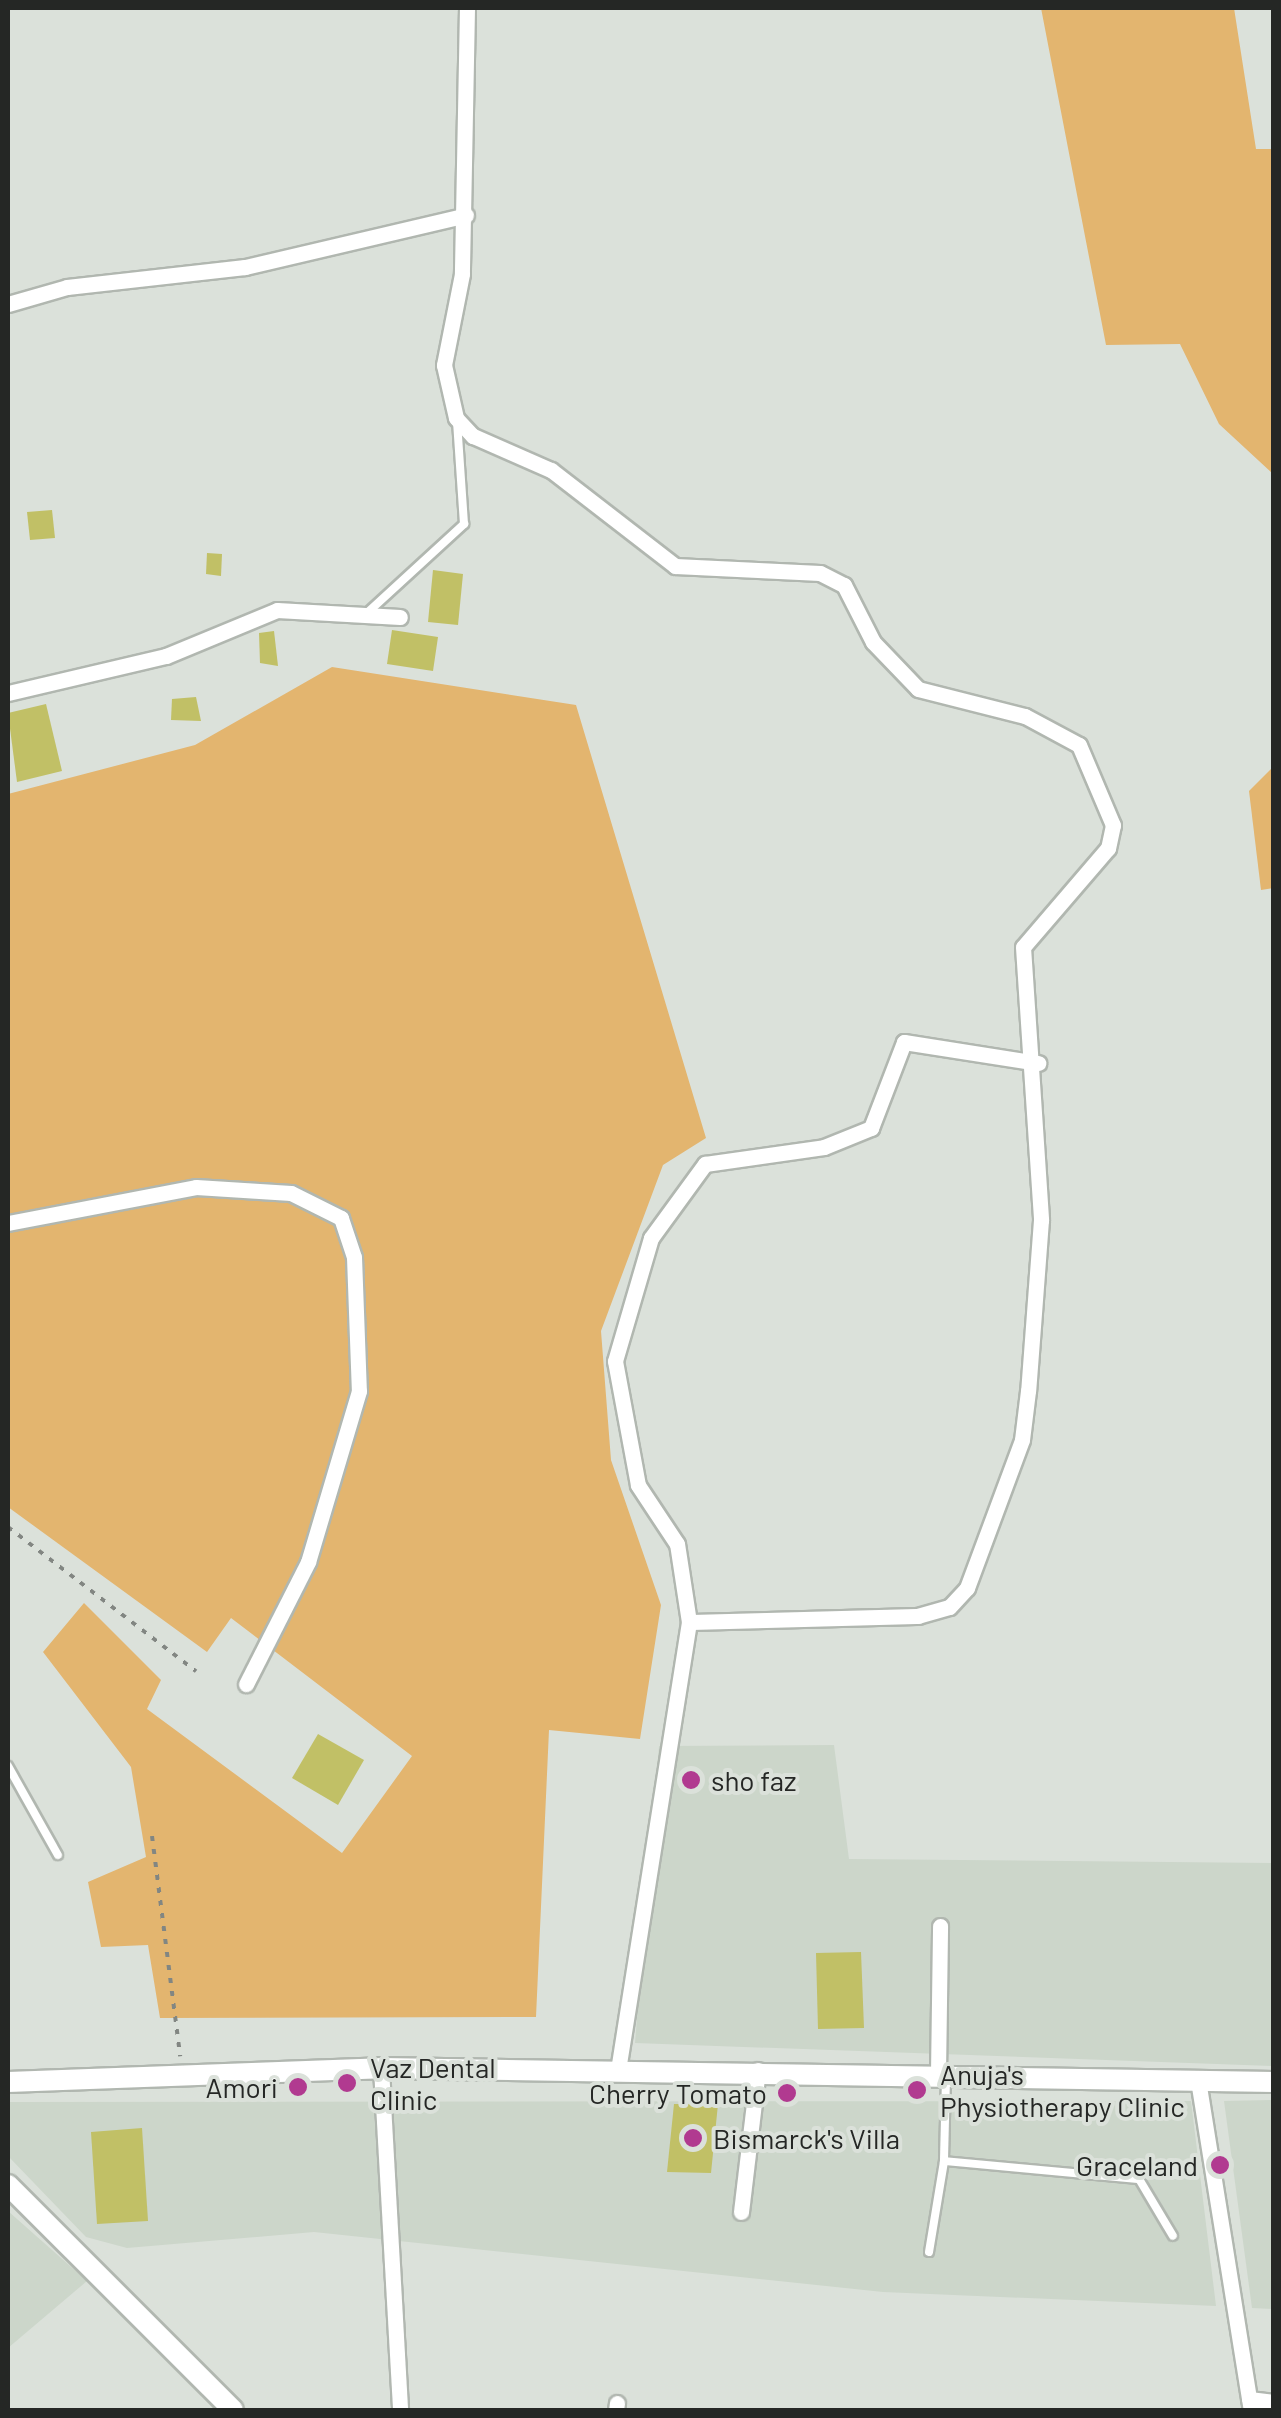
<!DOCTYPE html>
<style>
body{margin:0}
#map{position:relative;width:1281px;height:2418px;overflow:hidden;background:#dbe1da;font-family:Barlow,sans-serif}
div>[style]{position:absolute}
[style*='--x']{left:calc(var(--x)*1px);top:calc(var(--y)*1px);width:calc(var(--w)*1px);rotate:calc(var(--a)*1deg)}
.built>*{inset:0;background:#ccd6ca}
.green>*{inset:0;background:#e3b56f}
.building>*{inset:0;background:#c1c066}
.path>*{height:4px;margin-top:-2px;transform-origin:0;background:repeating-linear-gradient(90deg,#828682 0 5px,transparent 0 13px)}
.roads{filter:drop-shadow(2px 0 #b1b7b0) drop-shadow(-2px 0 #b1b7b0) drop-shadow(0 2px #b1b7b0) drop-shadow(0 -2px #b1b7b0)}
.lane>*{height:8px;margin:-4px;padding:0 4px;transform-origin:4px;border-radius:4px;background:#fff}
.street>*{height:15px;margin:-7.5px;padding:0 7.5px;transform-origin:7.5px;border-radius:7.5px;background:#fff}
.secondary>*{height:20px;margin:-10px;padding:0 10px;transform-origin:10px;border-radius:10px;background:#fff}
.dots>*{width:28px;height:28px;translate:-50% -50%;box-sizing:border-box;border:5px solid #dbe1da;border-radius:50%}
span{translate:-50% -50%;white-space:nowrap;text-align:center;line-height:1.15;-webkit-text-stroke:8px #dbe1da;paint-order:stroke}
.poi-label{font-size:28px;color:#252725}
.left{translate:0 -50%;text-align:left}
.right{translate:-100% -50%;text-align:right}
.frame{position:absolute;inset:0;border:10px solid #252725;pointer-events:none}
</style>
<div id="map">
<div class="built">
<i style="clip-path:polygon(834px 1745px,849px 1859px,1273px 1863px,1273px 2066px,635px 2043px,659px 1746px)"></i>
<i style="clip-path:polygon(1273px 2100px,1273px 2309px,1252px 2308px,1224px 2101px)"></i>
<i style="clip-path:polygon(1191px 2101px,1216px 2306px,883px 2292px,314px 2232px,127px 2248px,86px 2237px,8px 2156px,8px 2102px)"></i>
<i style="clip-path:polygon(8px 2211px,87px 2281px,8px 2348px)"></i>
</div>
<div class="green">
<i style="clip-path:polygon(1041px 8px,1234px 8px,1256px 149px,1273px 149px,1273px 474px,1219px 424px,1180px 344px,1106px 345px)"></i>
<i style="clip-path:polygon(332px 667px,576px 705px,706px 1138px,663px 1165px,601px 1331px,611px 1460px,661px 1605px,640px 1739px,549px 1730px,536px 2017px,160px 2018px,148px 1945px,101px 1947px,88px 1882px,146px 1857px,131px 1767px,43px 1652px,84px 1603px,161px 1680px,147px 1709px,342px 1853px,412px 1756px,231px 1618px,207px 1652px,8px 1507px,8px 794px,195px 745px)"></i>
<i style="clip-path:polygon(1273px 767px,1273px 888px,1261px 890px,1249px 791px)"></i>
</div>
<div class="building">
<i style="clip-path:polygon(52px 510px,55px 538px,30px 540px,27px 512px)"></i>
<i style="clip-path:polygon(207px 553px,222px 554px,221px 576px,206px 574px)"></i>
<i style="clip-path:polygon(433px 570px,463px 574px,458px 625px,428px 622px)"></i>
<i style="clip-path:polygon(392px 630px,438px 637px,433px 671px,387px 664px)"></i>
<i style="clip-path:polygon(274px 631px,278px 666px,260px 663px,259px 633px)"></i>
<i style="clip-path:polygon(196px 697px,201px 721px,171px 720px,172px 699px)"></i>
<i style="clip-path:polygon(46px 704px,62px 771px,17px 782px,8px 713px)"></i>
<i style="clip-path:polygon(318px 1734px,364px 1760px,338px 1805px,292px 1778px)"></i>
<i style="clip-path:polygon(861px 1952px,864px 2028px,818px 2029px,816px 1953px)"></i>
<i style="clip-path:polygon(674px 2104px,718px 2104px,711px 2173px,667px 2172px)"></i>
<i style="clip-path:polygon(142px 2128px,148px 2221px,97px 2224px,91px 2132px)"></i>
</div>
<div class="path">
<i style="--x:8;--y:1527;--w:237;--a:37.5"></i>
<i style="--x:152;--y:1836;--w:222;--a:82.7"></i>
</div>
<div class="roads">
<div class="lane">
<i style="--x:367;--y:613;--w:132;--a:-42.5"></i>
<i style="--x:464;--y:524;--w:102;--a:-93.9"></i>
<i style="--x:8;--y:1766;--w:102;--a:60.7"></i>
<i style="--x:946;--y:2078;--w:83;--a:91.4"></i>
<i style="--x:944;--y:2161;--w:196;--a:5.3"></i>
<i style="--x:1139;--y:2179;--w:66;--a:59.2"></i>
<i style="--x:929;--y:2252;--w:92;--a:-80.6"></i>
</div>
<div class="street">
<i style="--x:467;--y:8;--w:266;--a:91.1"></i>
<i style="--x:462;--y:274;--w:93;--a:101.2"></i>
<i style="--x:444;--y:365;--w:54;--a:77.2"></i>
<i style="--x:456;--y:418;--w:25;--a:47"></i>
<i style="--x:473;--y:436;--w:85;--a:23.6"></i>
<i style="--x:551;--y:470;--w:157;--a:37.7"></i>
<i style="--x:675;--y:566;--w:145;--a:2.8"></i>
<i style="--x:820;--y:573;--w:27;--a:27"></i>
<i style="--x:844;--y:585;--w:64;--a:63"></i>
<i style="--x:873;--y:642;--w:65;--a:46.2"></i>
<i style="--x:918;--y:689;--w:110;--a:14.2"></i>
<i style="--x:1025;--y:716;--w:61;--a:28.2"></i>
<i style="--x:1079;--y:745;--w:87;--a:67"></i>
<i style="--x:1113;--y:825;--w:24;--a:102"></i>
<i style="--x:1108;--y:848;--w:130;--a:130.6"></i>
<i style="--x:1023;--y:947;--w:274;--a:86.2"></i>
<i style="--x:1041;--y:1220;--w:171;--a:94.3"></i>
<i style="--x:1028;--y:1391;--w:49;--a:97"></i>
<i style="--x:1022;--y:1440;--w:158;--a:110.4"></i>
<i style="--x:967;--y:1588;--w:26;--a:133"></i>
<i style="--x:949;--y:1607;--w:32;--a:164"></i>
<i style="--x:918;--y:1616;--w:229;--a:178.5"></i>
<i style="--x:689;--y:1622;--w:454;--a:99"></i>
<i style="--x:8;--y:304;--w:61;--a:-16.1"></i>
<i style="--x:67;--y:287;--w:179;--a:-6.4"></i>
<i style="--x:245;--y:267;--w:227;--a:-13.2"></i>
<i style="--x:8;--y:693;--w:162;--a:-13.2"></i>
<i style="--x:166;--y:656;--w:120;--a:-22.5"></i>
<i style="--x:277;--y:610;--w:123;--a:3.3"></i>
<i style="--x:8;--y:1223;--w:191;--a:-10.8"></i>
<i style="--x:196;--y:1187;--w:95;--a:3.6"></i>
<i style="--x:291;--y:1193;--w:56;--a:26.6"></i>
<i style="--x:341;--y:1218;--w:41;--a:71.6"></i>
<i style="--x:354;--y:1257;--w:134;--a:87.9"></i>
<i style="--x:359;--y:1391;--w:178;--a:106.6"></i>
<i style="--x:308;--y:1562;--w:137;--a:116.9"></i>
<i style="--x:689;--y:1622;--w:79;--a:-98.7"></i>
<i style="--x:677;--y:1544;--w:71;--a:-123.5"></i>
<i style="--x:638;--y:1485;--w:126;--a:-100.5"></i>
<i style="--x:615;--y:1361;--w:128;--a:-73.7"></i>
<i style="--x:651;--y:1238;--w:92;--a:-53.9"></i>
<i style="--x:705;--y:1164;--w:120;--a:-8.1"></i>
<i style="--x:824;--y:1147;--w:51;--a:-22"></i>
<i style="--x:871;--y:1128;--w:92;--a:-69"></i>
<i style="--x:904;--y:1042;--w:136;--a:8.9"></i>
<i style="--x:381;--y:2068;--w:343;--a:86.8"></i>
<i style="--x:938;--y:2074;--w:148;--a:-89.2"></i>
<i style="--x:1198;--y:2080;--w:334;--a:80.9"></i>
<i style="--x:741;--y:2212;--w:143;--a:-83.2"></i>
<i style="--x:1249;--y:2399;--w:25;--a:7"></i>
<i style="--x:616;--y:2410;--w:7;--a:-82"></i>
</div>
<div class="secondary">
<i style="--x:8;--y:2082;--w:373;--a:-2.1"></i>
<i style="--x:381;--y:2068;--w:893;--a:0.9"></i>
<i style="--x:8;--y:2185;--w:318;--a:45"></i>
</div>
</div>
<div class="dots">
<i style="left:691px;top:1780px;background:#b13a90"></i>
<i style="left:347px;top:2083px;background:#b13a90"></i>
<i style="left:298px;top:2087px;background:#b13a90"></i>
<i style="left:917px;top:2090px;background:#b13a90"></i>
<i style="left:787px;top:2093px;background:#b13a90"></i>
<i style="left:693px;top:2138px;background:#b13a90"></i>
<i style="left:1220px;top:2165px;background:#b13a90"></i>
</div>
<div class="poi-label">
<span class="left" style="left:711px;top:1780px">sho faz</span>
<span class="left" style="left:370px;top:2083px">Vaz Dental<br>Clinic</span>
<span class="left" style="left:940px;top:2090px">Anuja's<br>Physiotherapy Clinic</span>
<span class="right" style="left:278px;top:2087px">Amori</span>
<span class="right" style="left:767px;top:2093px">Cherry Tomato</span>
<span class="left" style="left:713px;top:2138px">Bismarck's Villa</span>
<span class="right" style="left:1198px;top:2165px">Graceland</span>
</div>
<div class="frame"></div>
</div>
